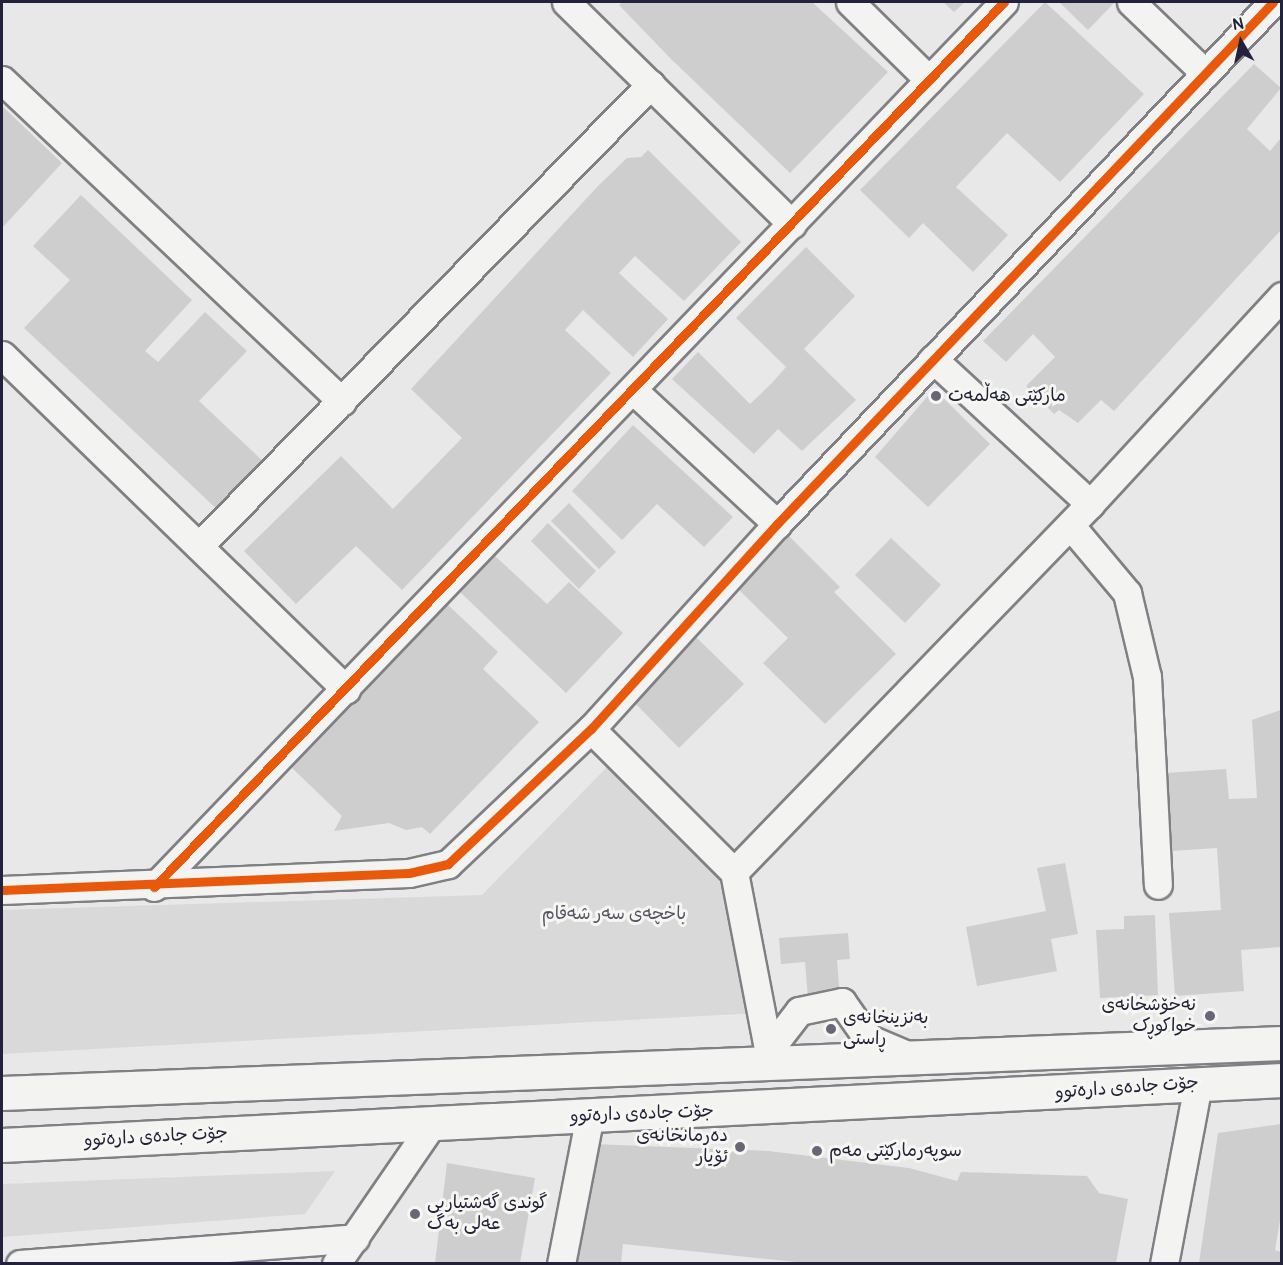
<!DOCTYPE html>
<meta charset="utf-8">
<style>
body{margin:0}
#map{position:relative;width:1283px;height:1265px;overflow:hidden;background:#e8e8e8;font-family:Pangolin,"Playpen Sans Arabic",sans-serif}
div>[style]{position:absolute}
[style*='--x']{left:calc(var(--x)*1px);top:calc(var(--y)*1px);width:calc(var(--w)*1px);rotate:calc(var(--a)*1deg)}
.green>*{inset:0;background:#d9d9da}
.building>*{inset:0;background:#cececf}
.roads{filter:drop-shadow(2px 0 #808084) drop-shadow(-2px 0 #808084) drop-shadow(0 2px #808084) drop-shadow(0 -2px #808084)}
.minor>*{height:27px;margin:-13.5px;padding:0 13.5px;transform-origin:13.5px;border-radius:13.5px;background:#f3f3f1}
.major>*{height:33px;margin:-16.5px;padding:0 16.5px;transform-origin:16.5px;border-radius:16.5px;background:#f3f3f1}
.cycleway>*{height:9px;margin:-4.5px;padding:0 4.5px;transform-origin:4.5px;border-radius:4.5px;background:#e8590c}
.dots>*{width:16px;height:16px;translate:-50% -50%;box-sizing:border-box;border:3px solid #f6f6f2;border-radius:50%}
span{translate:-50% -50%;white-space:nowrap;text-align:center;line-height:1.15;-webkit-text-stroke:6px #f6f6f2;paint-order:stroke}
.poi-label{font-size:18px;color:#22223b}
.left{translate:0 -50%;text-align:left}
.right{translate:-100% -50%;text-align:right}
.park-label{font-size:18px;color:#555567}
.street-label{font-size:18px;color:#22223b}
.frame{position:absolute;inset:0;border:3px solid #22223b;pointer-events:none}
.north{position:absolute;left:1211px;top:12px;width:60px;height:60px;-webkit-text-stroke:4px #f6f6f2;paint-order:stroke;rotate:351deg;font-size:16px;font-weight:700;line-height:24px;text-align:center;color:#22223b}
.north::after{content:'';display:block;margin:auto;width:21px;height:27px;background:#22223b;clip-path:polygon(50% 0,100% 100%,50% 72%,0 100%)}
</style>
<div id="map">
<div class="green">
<i style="clip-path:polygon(609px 765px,714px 862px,757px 1013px,2px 1054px,2px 910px,482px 895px)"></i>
<i style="clip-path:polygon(335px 1171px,305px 1214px,2px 1237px,2px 1184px)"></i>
</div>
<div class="building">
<i style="clip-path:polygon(623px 2px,812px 2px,888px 72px,790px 173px,671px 59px,619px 5px)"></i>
<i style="clip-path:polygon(943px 2px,965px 2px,954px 12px)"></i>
<i style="clip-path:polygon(1045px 2px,1144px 94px,1060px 182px,1007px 133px,956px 187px,1008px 235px,973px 272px,923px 223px,909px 238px,860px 190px)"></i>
<i style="clip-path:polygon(1059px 2px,1112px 2px,1114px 3px,1088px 30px)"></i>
<i style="clip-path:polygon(1254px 64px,1281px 88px,1247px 129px,1270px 151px,1281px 138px,1281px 230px,1114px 411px,1101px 400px,1078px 423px,1059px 410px,1054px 414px,1026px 386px,1055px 357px,1033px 334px,1006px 362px,983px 341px)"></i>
<i style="clip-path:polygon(2px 106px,62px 163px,2px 228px)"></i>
<i style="clip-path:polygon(648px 150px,741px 242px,684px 301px,635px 256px,619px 273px,668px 319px,633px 357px,583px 310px,565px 330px,611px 373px,402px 590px,356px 546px,296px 604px,244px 551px,341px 456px,393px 509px,462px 438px,411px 389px,597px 187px,627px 158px,641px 157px)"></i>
<i style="clip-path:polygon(81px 195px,192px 300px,145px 351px,158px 362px,205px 312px,247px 351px,199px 401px,266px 464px,220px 512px,24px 328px,70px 280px,33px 246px)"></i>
<i style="clip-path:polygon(806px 247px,855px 296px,804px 349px,856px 400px,802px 451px,778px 429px,754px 454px,672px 379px,698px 352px,750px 404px,772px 383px,786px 367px,736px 318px)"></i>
<i style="clip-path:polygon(934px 389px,990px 444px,928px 507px,875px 457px)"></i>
<i style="clip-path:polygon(633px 425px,733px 517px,704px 547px,657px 504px,622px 540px,572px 491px)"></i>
<i style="clip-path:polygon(569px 503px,616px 552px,599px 569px,551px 521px)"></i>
<i style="clip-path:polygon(548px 523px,596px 571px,579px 589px,531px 541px)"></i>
<i style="clip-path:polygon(788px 535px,840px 587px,834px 592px,896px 654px,825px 724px,763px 663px,788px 638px,736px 587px)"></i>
<i style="clip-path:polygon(891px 538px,941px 585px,905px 623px,855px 575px)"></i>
<i style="clip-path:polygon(495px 556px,547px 604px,569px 582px,623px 633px,566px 693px,460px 592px)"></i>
<i style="clip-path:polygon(448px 605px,498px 652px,483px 669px,539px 722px,430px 834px,422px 827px,406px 830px,389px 823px,334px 831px,342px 816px,292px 768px)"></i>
<i style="clip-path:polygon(694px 635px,744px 684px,679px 748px,630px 698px)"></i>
<i style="clip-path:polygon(1281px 710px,1281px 947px,1241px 950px,1244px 991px,1175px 996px,1169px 913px,1221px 910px,1217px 848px,1171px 851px,1166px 773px,1226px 769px,1229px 799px,1257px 798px,1252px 720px)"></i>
<i style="clip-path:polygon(1065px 863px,1078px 934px,1051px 939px,1057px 971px,977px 986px,966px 927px,1046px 911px,1037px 868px)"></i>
<i style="clip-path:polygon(1155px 915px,1158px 995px,1100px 998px,1096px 930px,1124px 929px,1124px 916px)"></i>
<i style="clip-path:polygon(848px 933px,850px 959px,837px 960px,841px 1009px,809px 1011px,805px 962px,781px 964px,779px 938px)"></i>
<i style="clip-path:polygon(1281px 1124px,1281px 1214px,1275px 1250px,1281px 1252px,1281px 1263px,1199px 1263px,1218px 1133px)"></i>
<i style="clip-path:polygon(592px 1144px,768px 1151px,909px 1168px,957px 1181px,961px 1172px,1087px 1176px,1099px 1193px,1128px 1199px,1116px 1263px,806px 1263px,623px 1244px,621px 1263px,572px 1263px)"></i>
<i style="clip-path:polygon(447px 1163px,535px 1178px,520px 1263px,435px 1263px)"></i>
</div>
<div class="roads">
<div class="minor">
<i style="--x:566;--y:2;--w:317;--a:44.5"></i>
<i style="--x:850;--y:2;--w:111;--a:44.6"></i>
<i style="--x:1131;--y:2;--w:103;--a:43.8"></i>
<i style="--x:2;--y:80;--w:468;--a:43.4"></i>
<i style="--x:2;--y:355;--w:480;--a:44.2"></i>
<i style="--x:933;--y:359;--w:214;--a:42.7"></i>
<i style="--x:633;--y:390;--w:197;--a:42.9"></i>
<i style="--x:1070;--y:525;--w:89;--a:50"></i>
<i style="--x:1127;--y:593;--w:86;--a:76.6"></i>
<i style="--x:1147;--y:677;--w:208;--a:87"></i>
<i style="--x:199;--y:546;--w:646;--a:-45.63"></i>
<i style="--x:591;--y:729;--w:202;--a:45"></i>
<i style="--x:734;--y:872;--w:196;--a:79.1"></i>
<i style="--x:734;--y:872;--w:512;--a:-45.95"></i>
<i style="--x:1090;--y:504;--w:283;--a:-47.3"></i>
<i style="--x:154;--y:887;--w:1227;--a:-46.16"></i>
<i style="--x:2;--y:890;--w:407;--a:-2.4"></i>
<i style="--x:409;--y:873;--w:40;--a:-13"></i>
<i style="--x:448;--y:864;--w:197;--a:-43.4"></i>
<i style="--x:591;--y:729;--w:277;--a:-47.8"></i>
<i style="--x:777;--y:524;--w:720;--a:-46.46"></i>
<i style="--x:769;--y:1050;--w:49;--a:-52.4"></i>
<i style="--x:799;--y:1011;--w:44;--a:-11.8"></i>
<i style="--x:842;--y:1002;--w:44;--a:55.2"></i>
<i style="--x:867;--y:1038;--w:43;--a:23"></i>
<i style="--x:20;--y:1264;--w:336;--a:-4.4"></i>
<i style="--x:336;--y:1264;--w:171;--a:-55.5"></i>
<i style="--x:561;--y:1264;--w:152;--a:-79"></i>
<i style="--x:1164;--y:1264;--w:183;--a:-79.3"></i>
</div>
<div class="major">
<i style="--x:2;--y:1093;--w:1281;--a:-2.24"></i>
<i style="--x:2;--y:1145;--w:1282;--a:-2.91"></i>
</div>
</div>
<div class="cycleway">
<i style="--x:154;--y:887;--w:1227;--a:-46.16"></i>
<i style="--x:2;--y:890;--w:407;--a:-2.4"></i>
<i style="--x:409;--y:873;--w:40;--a:-13"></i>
<i style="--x:448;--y:864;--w:197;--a:-43.4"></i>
<i style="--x:591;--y:729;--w:277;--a:-47.8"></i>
<i style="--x:777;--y:524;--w:720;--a:-46.46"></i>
</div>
<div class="dots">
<i style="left:936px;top:396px;background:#676778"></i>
<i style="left:1210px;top:1016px;background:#676778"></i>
<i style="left:831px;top:1029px;background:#676778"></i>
<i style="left:740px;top:1147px;background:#676778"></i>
<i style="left:817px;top:1151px;background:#676778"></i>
<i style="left:415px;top:1214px;background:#676778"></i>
</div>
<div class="poi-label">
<span class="left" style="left:948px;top:396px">مارکێتی هەڵمەت</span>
<span class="right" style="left:1196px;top:1016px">نەخۆشخانەی<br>خواکوڕک</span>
<span class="left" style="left:843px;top:1029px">بەنزینخانەی<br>ڕاستی</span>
<span class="right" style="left:728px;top:1147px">دەرمانخانەی<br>ئۆیار</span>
<span class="left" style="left:829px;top:1151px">سوپەرمارکێتی مەم</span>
<span class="left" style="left:427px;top:1214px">گوندی گەشتیاریی<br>عەلی بەگ</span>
</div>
<div class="park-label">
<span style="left:614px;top:914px">باخچەی سەر شەقام</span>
</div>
<div class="street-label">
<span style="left:1127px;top:1088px;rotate:-4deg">جۆت جادەی دارەتوو</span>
<span style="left:642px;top:1114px;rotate:-2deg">جۆت جادەی دارەتوو</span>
<span style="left:156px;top:1137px;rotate:-3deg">جۆت جادەی دارەتوو</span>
</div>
<div class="frame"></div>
<div class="north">N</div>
</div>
